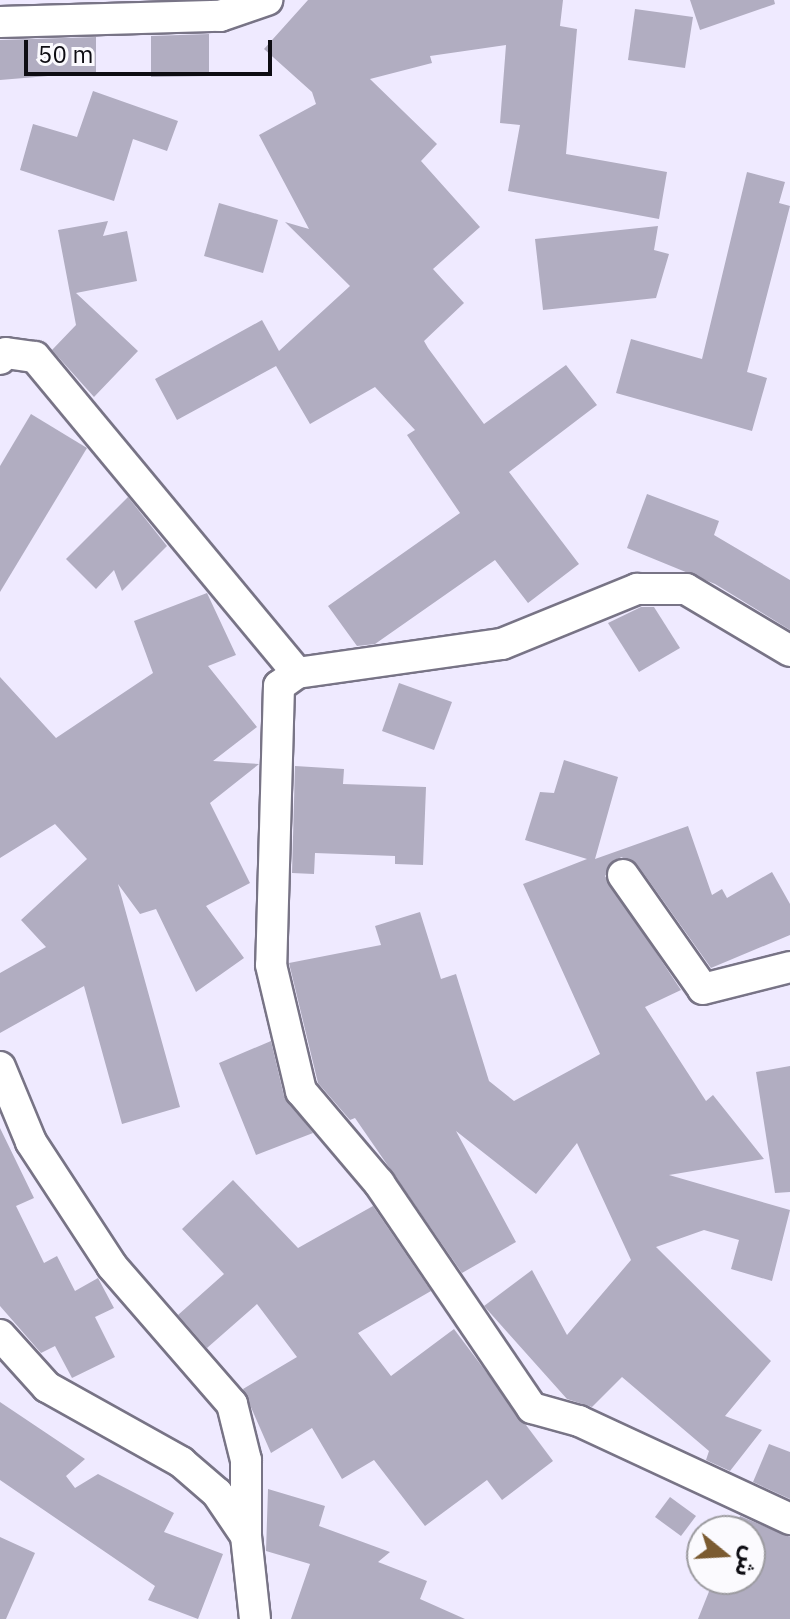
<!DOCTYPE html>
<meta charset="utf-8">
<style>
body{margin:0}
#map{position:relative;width:790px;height:1619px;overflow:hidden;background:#efeaff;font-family:"IBM Plex Sans","Noto Sans Arabic",sans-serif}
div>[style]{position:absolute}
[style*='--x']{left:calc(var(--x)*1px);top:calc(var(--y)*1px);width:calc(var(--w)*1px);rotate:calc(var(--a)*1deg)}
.building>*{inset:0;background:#b1adc1}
.roads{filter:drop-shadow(2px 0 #787486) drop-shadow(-2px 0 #787486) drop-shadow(0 2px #787486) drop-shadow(0 -2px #787486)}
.street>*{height:30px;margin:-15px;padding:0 15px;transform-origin:15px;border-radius:15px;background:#fff}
span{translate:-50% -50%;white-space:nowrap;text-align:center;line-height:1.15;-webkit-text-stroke:7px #fbfafe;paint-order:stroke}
.north{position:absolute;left:686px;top:1515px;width:80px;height:80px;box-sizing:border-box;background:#fbfafe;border:2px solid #9c9ba0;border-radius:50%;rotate:108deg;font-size:22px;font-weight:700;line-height:32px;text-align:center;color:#0e0d13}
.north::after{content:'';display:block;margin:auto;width:28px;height:36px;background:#7b5b31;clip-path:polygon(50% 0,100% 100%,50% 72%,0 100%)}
.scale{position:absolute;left:24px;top:40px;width:248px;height:36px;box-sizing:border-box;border:4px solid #0e0d13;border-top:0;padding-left:10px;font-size:24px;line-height:28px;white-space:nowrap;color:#0e0d13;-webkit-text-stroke:6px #fbfafe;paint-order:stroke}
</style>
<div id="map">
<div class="building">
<i style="clip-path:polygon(308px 0,563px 0,560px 26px,577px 29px,566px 154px,667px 172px,659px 219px,508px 191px,520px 125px,500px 123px,506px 45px,430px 56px,432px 63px,370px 79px,437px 144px,421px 161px,480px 227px,433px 269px,464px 303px,424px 341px,428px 348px,484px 424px,566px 365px,597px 405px,509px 472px,579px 564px,528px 603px,495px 560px,375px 644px,357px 646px,328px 606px,460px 513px,407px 435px,415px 430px,375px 387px,310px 424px,276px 366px,177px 420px,155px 379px,262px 320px,279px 351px,350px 286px,285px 222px,309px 229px,259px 135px,316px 104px,312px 92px,264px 49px)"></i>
<i style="clip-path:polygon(690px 0,774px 0,775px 4px,700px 30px)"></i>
<i style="clip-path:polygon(635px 9px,693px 17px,685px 68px,628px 60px)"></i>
<i style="clip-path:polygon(209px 34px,209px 76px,151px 77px,151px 36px)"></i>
<i style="clip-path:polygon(96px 37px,96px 72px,0 80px,0 40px)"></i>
<i style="clip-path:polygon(93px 91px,178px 121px,167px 151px,133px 139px,114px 201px,20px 170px,33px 124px,77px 137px)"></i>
<i style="clip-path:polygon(747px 172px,785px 182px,779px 203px,790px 206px,747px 372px,767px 378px,752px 431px,616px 393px,631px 339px,702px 359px)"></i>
<i style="clip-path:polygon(219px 203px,278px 220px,263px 273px,204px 256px)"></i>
<i style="clip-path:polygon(108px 221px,103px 236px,127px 231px,137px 281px,76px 293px,138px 351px,94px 397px,52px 350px,76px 325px,58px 230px)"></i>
<i style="clip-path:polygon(658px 226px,654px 250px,669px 254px,656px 298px,543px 310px,535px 239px)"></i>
<i style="clip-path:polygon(31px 414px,87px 448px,0 592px,0 466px)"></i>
<i style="clip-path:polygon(647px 494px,719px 521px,714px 535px,790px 580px,790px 630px,715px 584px,627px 548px)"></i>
<i style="clip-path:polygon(128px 497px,167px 546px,122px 591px,114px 570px,96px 589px,66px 559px)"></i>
<i style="clip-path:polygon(207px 593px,236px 655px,208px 666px,257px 727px,213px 761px,259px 764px,210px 803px,250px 883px,206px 906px,244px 958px,196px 992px,156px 909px,140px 914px,118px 884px,180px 1107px,122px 1124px,84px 986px,0 1033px,0 973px,46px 947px,21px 920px,87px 859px,55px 824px,0 858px,0 677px,56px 738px,153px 673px,134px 621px)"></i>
<i style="clip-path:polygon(641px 607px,654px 607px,680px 648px,639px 672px,608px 623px)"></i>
<i style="clip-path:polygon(399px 683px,452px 702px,434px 750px,382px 731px)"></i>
<i style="clip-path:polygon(564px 760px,618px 777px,595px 859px,688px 826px,712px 895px,722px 889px,727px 898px,772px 872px,790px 904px,790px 935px,711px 968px,637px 864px,621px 857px,605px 876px,681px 990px,645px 1007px,706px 1101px,713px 1095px,764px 1159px,669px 1175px,790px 1210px,772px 1281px,731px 1269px,739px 1240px,704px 1230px,656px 1247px,771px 1361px,725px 1416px,762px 1430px,730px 1471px,706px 1460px,709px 1451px,622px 1377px,592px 1407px,567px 1399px,484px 1306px,532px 1270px,567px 1335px,631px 1260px,577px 1143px,536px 1194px,456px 1131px,516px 1242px,462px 1273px,355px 1118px,350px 1120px,318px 1083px,289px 963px,381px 945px,375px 926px,420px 912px,441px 979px,456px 974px,489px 1081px,514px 1101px,600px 1054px,523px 884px,587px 859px,525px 840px,540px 792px,554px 793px)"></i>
<i style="clip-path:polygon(295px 766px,344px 769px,343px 784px,426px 787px,423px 865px,395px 864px,395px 856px,315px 853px,314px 874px,292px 873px)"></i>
<i style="clip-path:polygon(271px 1041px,284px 1096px,313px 1133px,256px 1155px,219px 1063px)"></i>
<i style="clip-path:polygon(790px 1066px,790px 1192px,775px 1193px,756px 1072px)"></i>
<i style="clip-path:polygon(0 1128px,34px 1198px,16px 1206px,44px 1263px,57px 1256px,75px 1291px,98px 1278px,114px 1308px,95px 1317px,115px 1357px,72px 1378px,55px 1346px,41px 1353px,0 1306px)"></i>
<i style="clip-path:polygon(233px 1180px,298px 1248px,373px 1206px,431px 1291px,358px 1333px,391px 1376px,454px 1329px,553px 1461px,502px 1500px,487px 1480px,425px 1526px,374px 1460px,342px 1479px,312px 1428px,271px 1453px,243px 1389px,297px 1357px,257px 1304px,207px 1348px,178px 1315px,224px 1274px,182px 1229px)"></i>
<i style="clip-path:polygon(0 1402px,85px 1459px,66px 1476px,75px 1488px,98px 1474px,174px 1513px,164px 1532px,223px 1554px,198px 1619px,148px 1600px,155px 1586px,0 1480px)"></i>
<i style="clip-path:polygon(769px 1444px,790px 1452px,790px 1499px,753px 1482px)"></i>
<i style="clip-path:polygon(268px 1489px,325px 1506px,319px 1526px,390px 1552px,378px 1562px,427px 1581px,420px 1599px,465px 1619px,291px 1619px,310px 1564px,266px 1551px)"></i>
<i style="clip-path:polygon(670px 1497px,696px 1516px,681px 1536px,655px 1517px)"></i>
<i style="clip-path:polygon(740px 1516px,790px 1537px,790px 1619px,698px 1619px,714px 1579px,750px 1579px,750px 1531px,734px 1531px)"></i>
<i style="clip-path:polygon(0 1537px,35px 1553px,6px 1619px,0 1619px)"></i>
</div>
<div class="roads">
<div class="street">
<i style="--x:0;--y:22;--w:220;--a:-1.6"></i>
<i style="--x:220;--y:16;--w:50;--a:-18.8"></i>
<i style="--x:0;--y:359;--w:8;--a:-45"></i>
<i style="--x:6;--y:353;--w:29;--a:8"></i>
<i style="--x:35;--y:357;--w:410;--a:50.3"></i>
<i style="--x:297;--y:673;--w:207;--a:-8.1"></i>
<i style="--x:502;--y:644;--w:146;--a:-22.2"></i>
<i style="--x:637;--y:589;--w:49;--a:0"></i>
<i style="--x:686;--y:589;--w:121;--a:30.8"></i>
<i style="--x:297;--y:673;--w:22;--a:144"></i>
<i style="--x:279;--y:686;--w:279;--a:91.6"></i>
<i style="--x:271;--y:965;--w:130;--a:76.6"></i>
<i style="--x:301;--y:1091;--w:121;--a:49.7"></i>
<i style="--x:379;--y:1183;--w:272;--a:55.8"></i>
<i style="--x:532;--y:1408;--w:49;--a:15.5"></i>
<i style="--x:579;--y:1421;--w:233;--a:24.9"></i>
<i style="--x:623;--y:875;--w:139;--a:54.9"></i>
<i style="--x:703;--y:989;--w:90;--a:-14.2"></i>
<i style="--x:0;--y:1067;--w:81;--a:67.5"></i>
<i style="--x:31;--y:1142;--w:148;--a:56.8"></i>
<i style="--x:112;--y:1266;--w:183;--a:49"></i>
<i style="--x:232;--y:1404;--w:58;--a:76"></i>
<i style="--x:246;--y:1460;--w:76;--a:90"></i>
<i style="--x:0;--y:1335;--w:70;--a:47.9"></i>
<i style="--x:47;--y:1387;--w:154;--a:29.2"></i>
<i style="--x:181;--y:1462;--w:48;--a:40.7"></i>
<i style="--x:217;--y:1493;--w:52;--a:56"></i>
<i style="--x:246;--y:1536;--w:83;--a:83.8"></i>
</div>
</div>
<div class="north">ش</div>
<div class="scale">50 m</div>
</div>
